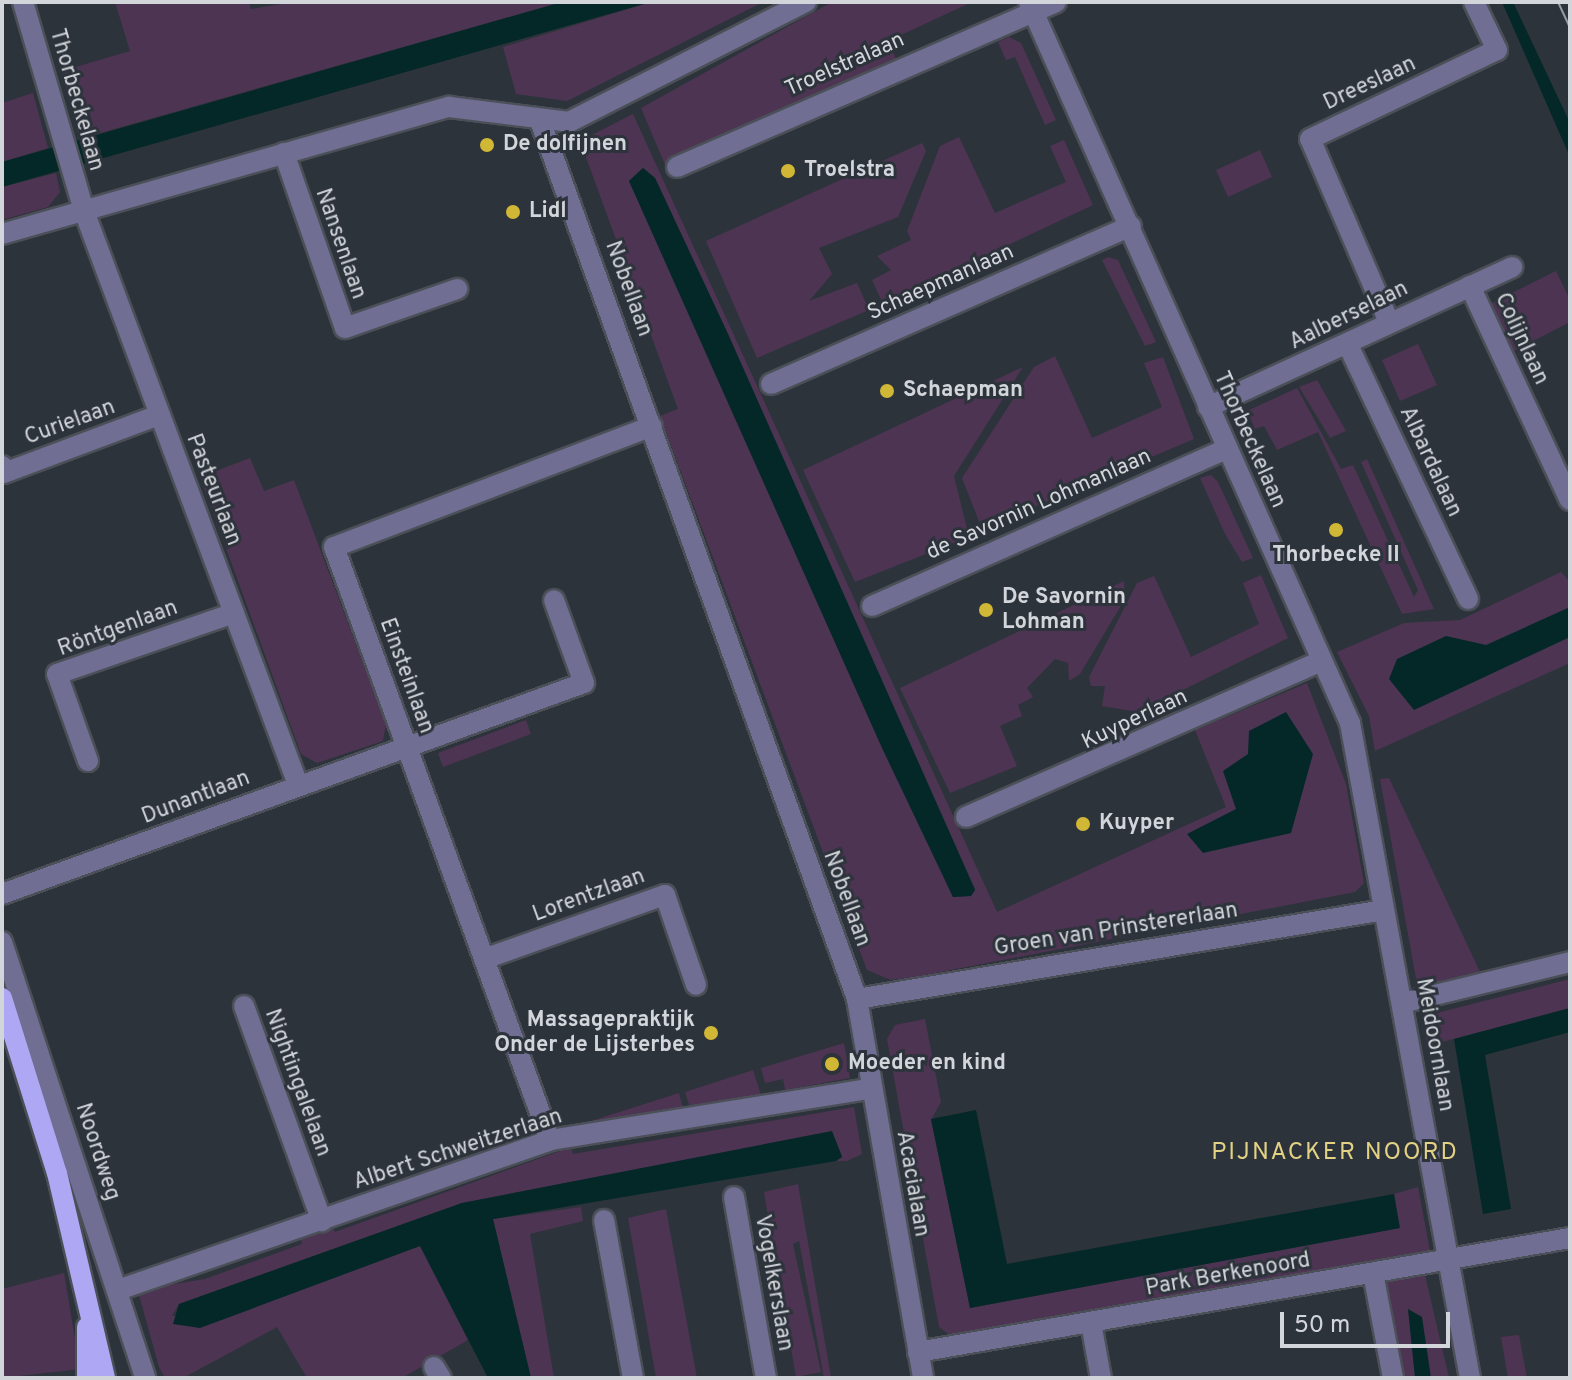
<!DOCTYPE html>
<meta charset="utf-8">
<style>
body{margin:0}
#map{position:relative;width:1572px;height:1380px;overflow:hidden;background:#2d333b;font-family:Overpass,sans-serif}
div>[style]{position:absolute}
[style*='--x']{left:calc(var(--x)*1px);top:calc(var(--y)*1px);width:calc(var(--w)*1px);rotate:calc(var(--a)*1deg)}
.green>*{inset:0;background:#4d3453}
.water>*{inset:0;background:#032827}
.roads{filter:drop-shadow(2px 0 #4b5058) drop-shadow(-2px 0 #4b5058) drop-shadow(0 2px #4b5058) drop-shadow(0 -2px #4b5058)}
.minor>*{height:20px;margin:-10px;padding:0 10px;transform-origin:10px;border-radius:10px;background:#716e93}
.major>*{height:20px;margin:-10px;padding:0 10px;transform-origin:10px;border-radius:10px;background:#aea8f4}
.tram>*{height:2px;margin:-1px;padding:0 1px;transform-origin:1px;border-radius:1px;background:#979ba1}
.dots>*{width:22px;height:22px;translate:-50% -50%;box-sizing:border-box;border:4px solid #2d333b;border-radius:50%}
span{translate:-50% -50%;white-space:nowrap;text-align:center;line-height:1.15;-webkit-text-stroke:6px #2d333b;paint-order:stroke}
.street-label{font-size:22px;color:#d2d5da}
.poi-label{font-size:22px;color:#d2d5da;font-weight:700}
.left{translate:0 -50%;text-align:left}
.right{translate:-100% -50%;text-align:right}
.neighbourhood-label{font-size:24px;color:#e3d284;letter-spacing:2px}
.frame{position:absolute;inset:0;border:4px solid #d2d5da;pointer-events:none}
.scale{position:absolute;left:1280px;top:1312px;width:170px;height:36px;box-sizing:border-box;border:4px solid #d2d5da;border-top:0;padding-left:10px;font-size:24px;line-height:28px;white-space:nowrap;color:#d2d5da;-webkit-text-stroke:6px #2d333b;paint-order:stroke}
</style>
<div id="map">
<div class="green">
<i style="clip-path:polygon(115px 2px,249px 2px,251px 9px,293px 2px,562px 2px,79px 139px,62px 71px,130px 51px)"></i>
<i style="clip-path:polygon(651px 2px,763px 2px,567px 101px,516px 94px,503px 47px)"></i>
<i style="clip-path:polygon(832px 2px,972px 2px,888px 41px,897px 61px,666px 167px,641px 108px)"></i>
<i style="clip-path:polygon(1009px 37px,1021px 43px,1056px 120px,1045px 125px,1015px 57px,1006px 60px,998px 42px)"></i>
<i style="clip-path:polygon(33px 93px,48px 148px,2px 162px,2px 103px)"></i>
<i style="clip-path:polygon(evenodd,633px 114px,997px 912px,1226px 807px,1195px 730px,1307px 683px,1346px 784px,1364px 883px,1355px 892px,915px 977px,891px 980px,867px 970px,660px 416px,678px 409px,580px 141px,633px 114px,643px 168px,655px 178px,728px 334px,975px 889px,971px 896px,953px 897px,629px 181px,643px 168px)"></i>
<i style="clip-path:polygon(959px 137px,995px 213px,1066px 182px,1050px 146px,1064px 140px,1093px 205px,883px 304px,872px 280px,891px 270px,877px 256px,911px 240px,907px 231px,940px 146px)"></i>
<i style="clip-path:polygon(922px 143px,926px 151px,898px 217px,819px 248px,832px 274px,809px 301px,857px 283px,869px 310px,757px 358px,706px 241px)"></i>
<i style="clip-path:polygon(1260px 150px,1272px 177px,1228px 197px,1216px 170px)"></i>
<i style="clip-path:polygon(56px 173px,60px 192px,48px 207px,2px 220px,2px 187px)"></i>
<i style="clip-path:polygon(1108px 257px,1118px 260px,1156px 342px,1145px 346px,1102px 260px)"></i>
<i style="clip-path:polygon(1556px 271px,1570px 300px,1570px 322px,1514px 351px,1490px 304px)"></i>
<i style="clip-path:polygon(1418px 344px,1437px 385px,1400px 401px,1382px 360px)"></i>
<i style="clip-path:polygon(1055px 356px,1092px 438px,1162px 407px,1144px 363px,1163px 357px,1194px 439px,982px 529px,962px 478px,1034px 367px)"></i>
<i style="clip-path:polygon(1023px 367px,954px 476px,969px 537px,855px 582px,803px 470px)"></i>
<i style="clip-path:polygon(1317px 380px,1346px 431px,1330px 438px,1299px 387px)"></i>
<i style="clip-path:polygon(1297px 388px,1341px 469px,1353px 465px,1414px 597px,1418px 590px,1361px 462px,1367px 459px,1434px 609px,1402px 614px,1318px 432px,1277px 450px,1264px 426px,1255px 429px,1247px 411px)"></i>
<i style="clip-path:polygon(250px 458px,264px 491px,294px 480px,386px 724px,383px 741px,317px 763px,301px 754px,200px 477px)"></i>
<i style="clip-path:polygon(1211px 475px,1218px 482px,1253px 558px,1242px 562px,1225px 534px,1200px 478px)"></i>
<i style="clip-path:polygon(1561px 572px,1570px 582px,1570px 663px,1375px 751px,1369px 716px,1337px 652px,1404px 623px,1460px 620px)"></i>
<i style="clip-path:polygon(1261px 575px,1288px 638px,1138px 712px,1102px 706px,1105px 686px,1091px 686px,1089px 677px,1137px 583px,1154px 576px,1191px 657px,1259px 624px,1243px 583px)"></i>
<i style="clip-path:polygon(1124px 581px,1125px 599px,1080px 674px,1069px 681px,1068px 663px,1055px 659px,1027px 688px,1033px 697px,1018px 705px,1022px 716px,1000px 726px,1017px 766px,950px 793px,900px 688px)"></i>
<i style="clip-path:polygon(526px 720px,531px 734px,443px 767px,438px 753px)"></i>
<i style="clip-path:polygon(1389px 778px,1481px 974px,1428px 988px,1417px 984px,1380px 779px)"></i>
<i style="clip-path:polygon(1570px 979px,1570px 1008px,1427px 1046px,1423px 1024px,1433px 1014px)"></i>
<i style="clip-path:polygon(925px 1019px,941px 1102px,931px 1120px,970px 1308px,1399px 1228px,1394px 1194px,1418px 1187px,1430px 1251px,954px 1338px,939px 1327px,887px 1039px,895px 1025px)"></i>
<i style="clip-path:polygon(844px 1043px,850px 1078px,785px 1090px,783px 1079px,765px 1083px,761px 1068px)"></i>
<i style="clip-path:polygon(753px 1070px,761px 1095px,690px 1108px,685px 1092px)"></i>
<i style="clip-path:polygon(679px 1093px,683px 1108px,585px 1126px,585px 1123px)"></i>
<i style="clip-path:polygon(854px 1107px,862px 1154px,847px 1161px,836px 1161px,842px 1156px,832px 1132px,462px 1203px,179px 1304px,172px 1316px,249px 1309px,420px 1246px,468px 1340px,402px 1378px,307px 1378px,277px 1327px,183px 1378px,165px 1378px,159px 1367px,139px 1295px,156px 1287px,205px 1279px,302px 1244px,300px 1237px,332px 1226px,335px 1232px,571px 1147px,573px 1154px)"></i>
<i style="clip-path:polygon(798px 1184px,831px 1378px,824px 1378px,799px 1241px,793px 1244px,821px 1372px,796px 1377px,773px 1247px,764px 1192px)"></i>
<i style="clip-path:polygon(581px 1207px,583px 1221px,530px 1234px,554px 1378px,531px 1378px,493px 1219px)"></i>
<i style="clip-path:polygon(666px 1209px,697px 1378px,656px 1378px,628px 1218px)"></i>
<i style="clip-path:polygon(64px 1273px,80px 1369px,2px 1378px,2px 1289px)"></i>
<i style="clip-path:polygon(1425px 1275px,1449px 1378px,1399px 1378px,1382px 1290px,1388px 1281px)"></i>
<i style="clip-path:polygon(1519px 1335px,1527px 1378px,1508px 1378px,1501px 1337px)"></i>
</div>
<div class="water">
<i style="clip-path:polygon(562px 2px,651px 2px,2px 187px,2px 162px)"></i>
<i style="clip-path:polygon(1502px 2px,1513px 2px,1570px 123px,1570px 157px)"></i>
<i style="clip-path:polygon(643px 168px,655px 178px,728px 334px,975px 890px,971px 896px,953px 897px,882px 748px,629px 181px)"></i>
<i style="clip-path:polygon(1570px 607px,1570px 637px,1414px 710px,1389px 679px,1397px 659px,1446px 636px,1486px 645px)"></i>
<i style="clip-path:polygon(1286px 712px,1313px 754px,1291px 833px,1203px 853px,1187px 834px,1236px 809px,1223px 771px,1248px 754px,1249px 731px)"></i>
<i style="clip-path:polygon(1570px 1008px,1570px 1032px,1485px 1055px,1511px 1209px,1483px 1214px,1454px 1039px)"></i>
<i style="clip-path:polygon(976px 1110px,1007px 1264px,1394px 1194px,1400px 1228px,970px 1308px,931px 1119px)"></i>
<i style="clip-path:polygon(832px 1131px,842px 1157px,836px 1161px,493px 1219px,531px 1378px,488px 1378px,420px 1246px,200px 1328px,173px 1324px,179px 1304px,462px 1203px)"></i>
<i style="clip-path:polygon(1408px 1309px,1422px 1317px,1431px 1378px,1415px 1378px)"></i>
</div>
<div class="roads">
<div class="minor">
<i style="--x:23;--y:2;--w:218;--a:73.7"></i>
<i style="--x:84;--y:211;--w:613;--a:69.55"></i>
<i style="--x:1029;--y:2;--w:789;--a:66"></i>
<i style="--x:1350;--y:723;--w:666;--a:79.62"></i>
<i style="--x:541;--y:123;--w:931;--a:70.16"></i>
<i style="--x:857;--y:999;--w:385;--a:80.1"></i>
<i style="--x:284;--y:153;--w:185;--a:70.8"></i>
<i style="--x:345;--y:328;--w:119;--a:-19.2"></i>
<i style="--x:677;--y:167;--w:413;--a:-23.5"></i>
<i style="--x:2;--y:234;--w:465;--a:-15.9"></i>
<i style="--x:449;--y:107;--w:121;--a:7.1"></i>
<i style="--x:569;--y:122;--w:266;--a:-26.9"></i>
<i style="--x:1470;--y:286;--w:236;--a:65"></i>
<i style="--x:1389;--y:322;--w:199;--a:-113.3"></i>
<i style="--x:1310;--y:139;--w:207;--a:-25.5"></i>
<i style="--x:1497;--y:50;--w:53;--a:-115.6"></i>
<i style="--x:1348;--y:345;--w:281;--a:64.7"></i>
<i style="--x:771;--y:384;--w:393;--a:-23.7"></i>
<i style="--x:1208;--y:407;--w:335;--a:-24.7"></i>
<i style="--x:2;--y:466;--w:7;--a:74"></i>
<i style="--x:4;--y:473;--w:165;--a:-20.5"></i>
<i style="--x:872;--y:606;--w:387;--a:-23.9"></i>
<i style="--x:88;--y:761;--w:92;--a:-109.6"></i>
<i style="--x:57;--y:674;--w:187;--a:-19"></i>
<i style="--x:966;--y:817;--w:388;--a:-23.7"></i>
<i style="--x:2;--y:894;--w:619;--a:-19.93"></i>
<i style="--x:584;--y:683;--w:88;--a:-109.9"></i>
<i style="--x:2;--y:942;--w:459;--a:71.8"></i>
<i style="--x:484;--y:959;--w:192;--a:-19.5"></i>
<i style="--x:665;--y:895;--w:95;--a:71"></i>
<i style="--x:857;--y:999;--w:534;--a:-9.59"></i>
<i style="--x:1402;--y:1003;--w:173;--a:-13.7"></i>
<i style="--x:244;--y:1006;--w:229;--a:70.1"></i>
<i style="--x:550;--y:1140;--w:631;--a:-110.01"></i>
<i style="--x:334;--y:547;--w:340;--a:-20.8"></i>
<i style="--x:734;--y:1197;--w:184;--a:80"></i>
<i style="--x:604;--y:1220;--w:161;--a:79.6"></i>
<i style="--x:1373;--y:1273;--w:107;--a:79.2"></i>
<i style="--x:118;--y:1290;--w:457;--a:-19.1"></i>
<i style="--x:550;--y:1140;--w:324;--a:-9.1"></i>
<i style="--x:1091;--y:1323;--w:56;--a:79.7"></i>
<i style="--x:918;--y:1352;--w:662;--a:-9.92"></i>
<i style="--x:434;--y:1367;--w:13;--a:58"></i>
</div>
<div class="major">
<i style="--x:2;--y:998;--w:183;--a:72.6"></i>
<i style="--x:57;--y:1173;--w:211;--a:76.8"></i>
<i style="--x:87;--y:1378;--w:51;--a:-90"></i>
</div>
</div>
<div class="tram">
<i style="--x:1558;--y:2;--w:29;--a:65"></i>
</div>
<div class="dots">
<i style="left:487px;top:145px;background:#d1b736"></i>
<i style="left:788px;top:171px;background:#d1b736"></i>
<i style="left:513px;top:212px;background:#d1b736"></i>
<i style="left:887px;top:391px;background:#d1b736"></i>
<i style="left:1336px;top:530px;background:#d1b736"></i>
<i style="left:986px;top:610px;background:#d1b736"></i>
<i style="left:1083px;top:824px;background:#d1b736"></i>
<i style="left:711px;top:1033px;background:#d1b736"></i>
<i style="left:832px;top:1064px;background:#d1b736"></i>
</div>
<div class="street-label">
<span style="left:845px;top:65px;rotate:-24deg">Troelstralaan</span>
<span style="left:1370px;top:84px;rotate:-25deg">Dreeslaan</span>
<span style="left:76px;top:100px;rotate:74deg">Thorbeckelaan</span>
<span style="left:340px;top:244px;rotate:71deg">Nansenlaan</span>
<span style="left:941px;top:283px;rotate:-24deg">Schaepmanlaan</span>
<span style="left:628px;top:289px;rotate:70deg">Nobellaan</span>
<span style="left:1349px;top:316px;rotate:-26deg">Aalberselaan</span>
<span style="left:1521px;top:339px;rotate:65deg">Colijnlaan</span>
<span style="left:70px;top:423px;rotate:-20deg">Curielaan</span>
<span style="left:1249px;top:440px;rotate:66deg">Thorbeckelaan</span>
<span style="left:1430px;top:462px;rotate:65deg">Albardalaan</span>
<span style="left:213px;top:490px;rotate:69deg">Pasteurlaan</span>
<span style="left:1039px;top:505px;rotate:-24deg">de Savornin Lohmanlaan</span>
<span style="left:118px;top:629px;rotate:-20deg">Röntgenlaan</span>
<span style="left:406px;top:676px;rotate:70deg">Einsteinlaan</span>
<span style="left:1135px;top:720px;rotate:-25deg">Kuyperlaan</span>
<span style="left:196px;top:798px;rotate:-21deg">Dunantlaan</span>
<span style="left:589px;top:896px;rotate:-20deg">Lorentzlaan</span>
<span style="left:846px;top:899px;rotate:70deg">Nobellaan</span>
<span style="left:1116px;top:930px;rotate:-9deg">Groen van Prinstererlaan</span>
<span style="left:1434px;top:1045px;rotate:80deg">Meidoornlaan</span>
<span style="left:297px;top:1083px;rotate:70deg">Nightingalelaan</span>
<span style="left:458px;top:1150px;rotate:-18deg">Albert Schweitzerlaan</span>
<span style="left:97px;top:1152px;rotate:72deg">Noordweg</span>
<span style="left:912px;top:1184px;rotate:80deg">Acacialaan</span>
<span style="left:1228px;top:1275px;rotate:-10deg">Park Berkenoord</span>
<span style="left:773px;top:1283px;rotate:80deg">Vogelkerslaan</span>
</div>
<div class="poi-label">
<span class="left" style="left:503px;top:145px">De dolfijnen</span>
<span class="left" style="left:804px;top:171px">Troelstra</span>
<span class="left" style="left:529px;top:212px">Lidl</span>
<span class="left" style="left:903px;top:391px">Schaepman</span>
<span style="left:1336px;top:556px">Thorbecke II</span>
<span class="left" style="left:1002px;top:610px">De Savornin<br>Lohman</span>
<span class="left" style="left:1099px;top:824px">Kuyper</span>
<span class="right" style="left:695px;top:1033px">Massagepraktijk<br>Onder de Lijsterbes</span>
<span class="left" style="left:848px;top:1064px">Moeder en kind</span>
</div>
<div class="neighbourhood-label">
<span style="left:1335px;top:1154px">PIJNACKER NOORD</span>
</div>
<div class="frame"></div>
<div class="scale">50 m</div>
</div>
